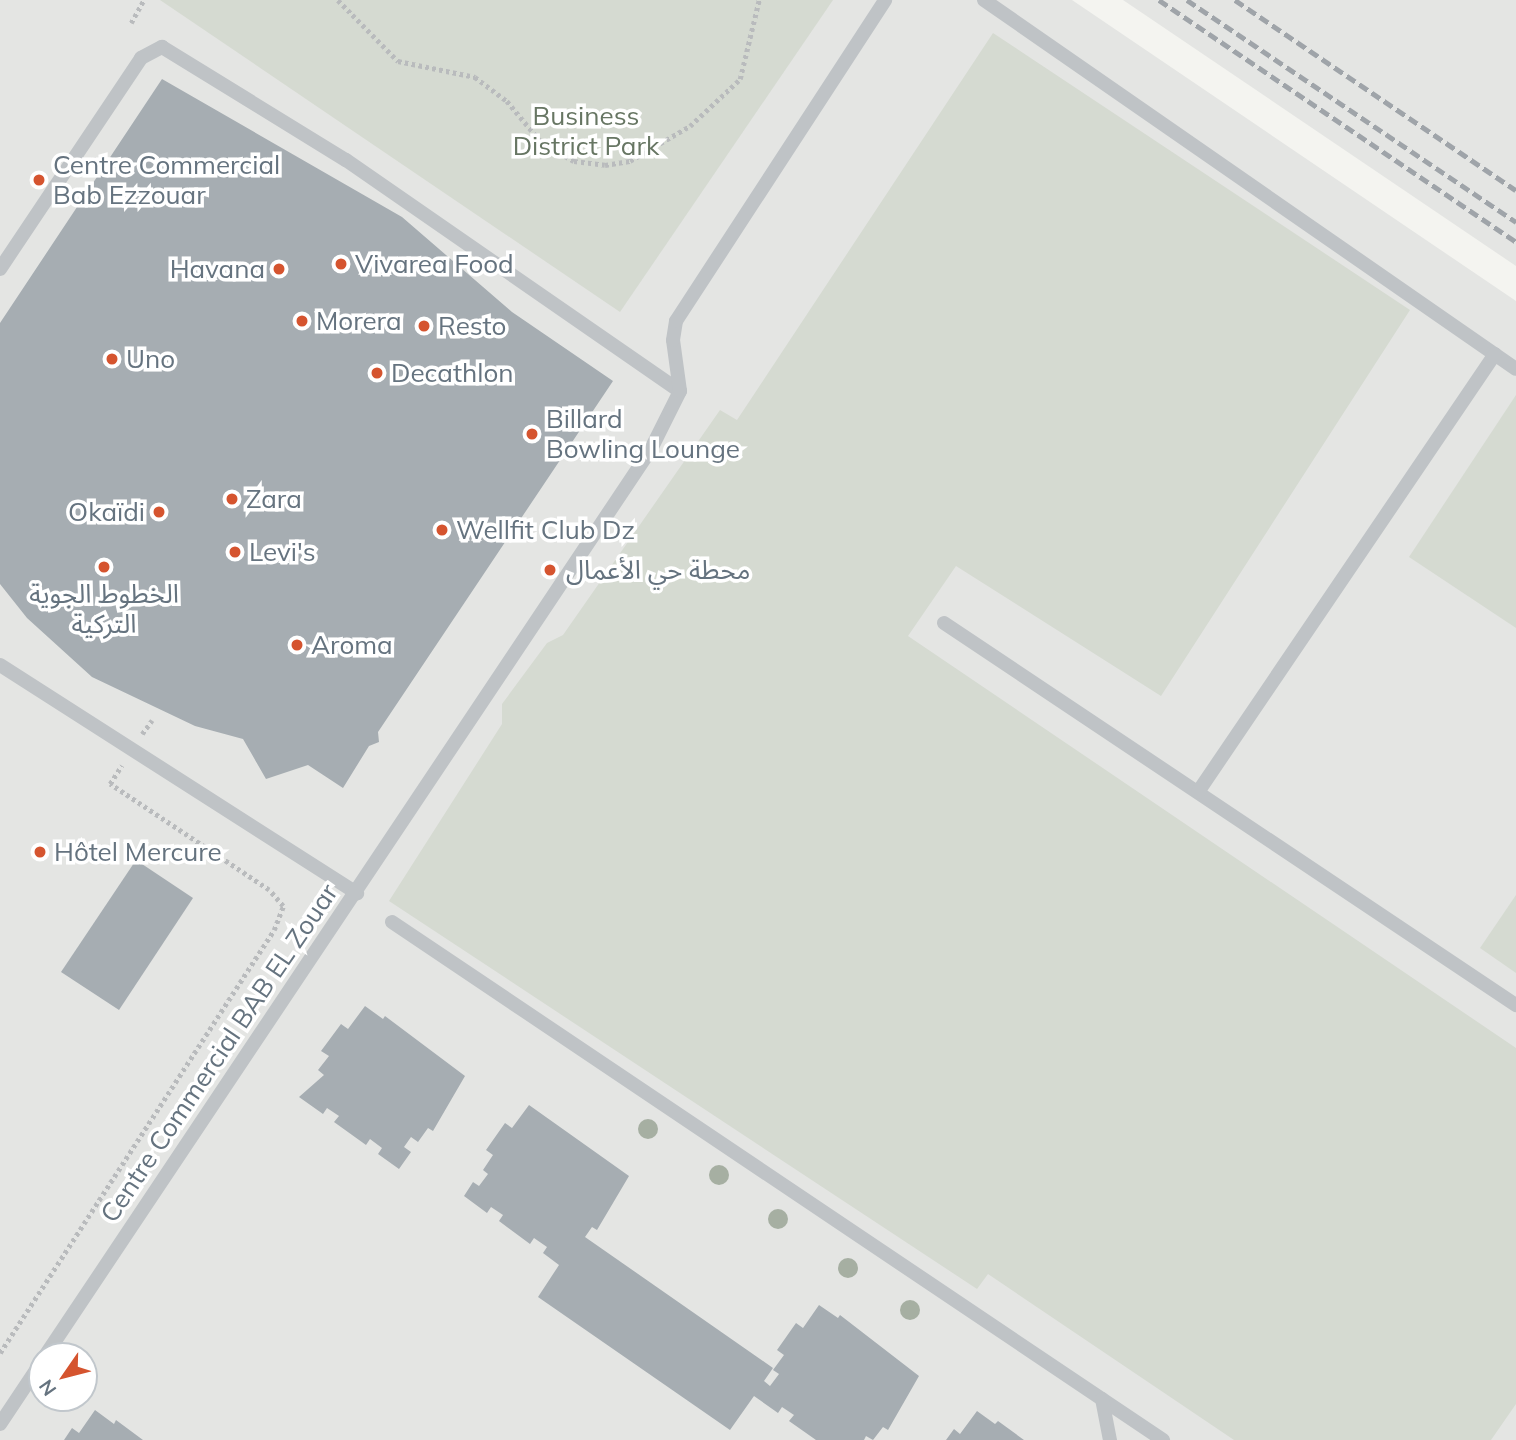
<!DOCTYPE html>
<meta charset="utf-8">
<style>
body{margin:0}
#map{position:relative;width:1516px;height:1440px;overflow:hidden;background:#f4f4f0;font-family:Mulish,"Noto Sans Arabic",sans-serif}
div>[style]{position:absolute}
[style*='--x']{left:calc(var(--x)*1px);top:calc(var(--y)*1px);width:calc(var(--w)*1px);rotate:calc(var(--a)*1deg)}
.built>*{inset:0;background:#e4e5e3}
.green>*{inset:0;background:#d5dad1}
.building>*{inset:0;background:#a6adb2}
.path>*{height:4.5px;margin-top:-2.25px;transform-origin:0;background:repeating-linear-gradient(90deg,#b9bbbd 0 3.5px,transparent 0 7px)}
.lane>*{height:14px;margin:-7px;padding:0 7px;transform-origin:7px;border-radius:7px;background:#bfc3c6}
.rail>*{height:5px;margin-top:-2.5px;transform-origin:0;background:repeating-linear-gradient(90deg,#9fa4a9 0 10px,transparent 0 15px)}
.trees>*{width:20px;height:20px;margin:-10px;border-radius:50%;background:#a6afa2}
.dots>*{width:19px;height:19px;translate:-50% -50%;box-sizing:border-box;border:4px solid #fff;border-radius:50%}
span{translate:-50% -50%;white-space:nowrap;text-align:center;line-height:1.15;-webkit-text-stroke:7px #fff;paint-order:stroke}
.park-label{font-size:26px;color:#677663}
.poi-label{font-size:26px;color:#65737f}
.left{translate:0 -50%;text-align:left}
.right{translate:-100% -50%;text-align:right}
.street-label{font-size:26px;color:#65737f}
.north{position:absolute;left:28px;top:1342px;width:70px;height:70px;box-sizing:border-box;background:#fff;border:2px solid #c1c7cc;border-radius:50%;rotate:235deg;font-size:19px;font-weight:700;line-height:28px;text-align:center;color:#65737f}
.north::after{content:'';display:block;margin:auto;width:24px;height:32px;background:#d5542f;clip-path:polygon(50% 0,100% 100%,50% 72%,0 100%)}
</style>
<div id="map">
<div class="built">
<i style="clip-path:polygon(evenodd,0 0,1072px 0,1516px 301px,1516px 1440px,0 1440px,0 0,42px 1356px,84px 1356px,84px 1398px,42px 1398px,42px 1356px)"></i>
<i style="clip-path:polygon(1123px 0,1516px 0,1516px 266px)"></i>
</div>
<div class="green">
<i style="clip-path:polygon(160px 0,833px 0,620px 312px)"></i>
<i style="clip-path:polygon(993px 33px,1410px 310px,1161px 696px,956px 566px,908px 636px,1516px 1048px,1516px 1404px,1491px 1440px,1234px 1440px,988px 1274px,977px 1289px,389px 901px,502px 724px,502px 704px,547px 643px,563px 635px,720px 410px,737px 420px)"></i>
<i style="clip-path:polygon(1516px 395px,1516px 628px,1409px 557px)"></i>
<i style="clip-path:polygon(1516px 895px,1516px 973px,1480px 948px)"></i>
</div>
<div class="building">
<i style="clip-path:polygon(162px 79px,402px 217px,512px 312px,613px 381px,378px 732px,379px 742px,369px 746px,343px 788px,308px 765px,266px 779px,243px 739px,195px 726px,92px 677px,27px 618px,0 584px,0 323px)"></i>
<i style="clip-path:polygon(136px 860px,193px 898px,119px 1010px,61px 972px)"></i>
<i style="clip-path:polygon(365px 1006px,383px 1019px,385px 1016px,465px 1076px,433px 1131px,428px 1128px,418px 1142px,411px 1137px,404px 1147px,411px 1152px,399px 1169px,378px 1154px,382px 1148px,370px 1139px,366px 1145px,334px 1122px,339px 1116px,327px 1108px,323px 1114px,299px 1097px,324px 1075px,318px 1070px,329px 1056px,321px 1051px,341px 1024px,348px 1029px)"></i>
<i style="clip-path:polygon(529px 1105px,629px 1176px,597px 1230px,592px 1227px,585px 1237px,773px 1368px,764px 1381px,770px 1386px,779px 1374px,773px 1370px,784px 1355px,777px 1350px,796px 1323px,803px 1328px,819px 1305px,838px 1318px,840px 1315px,919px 1376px,888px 1430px,883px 1427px,873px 1440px,866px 1436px,864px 1440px,816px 1440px,789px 1421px,794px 1415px,782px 1407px,778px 1413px,754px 1396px,730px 1430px,538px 1297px,559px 1265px,543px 1253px,547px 1247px,534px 1238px,530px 1244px,499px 1221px,503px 1215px,491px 1207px,487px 1213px,464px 1196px,473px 1182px,479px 1186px,488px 1174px,483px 1170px,493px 1155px,486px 1150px,505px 1123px,512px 1128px)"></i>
<i style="clip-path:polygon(95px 1410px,114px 1424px,116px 1420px,143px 1440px,64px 1440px,72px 1428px,79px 1433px)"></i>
<i style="clip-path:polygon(977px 1411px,995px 1424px,998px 1421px,1024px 1440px,946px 1440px,954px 1429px,960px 1434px)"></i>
</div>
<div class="path">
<i style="--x:338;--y:0;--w:86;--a:45.5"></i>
<i style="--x:398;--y:61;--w:79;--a:11.7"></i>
<i style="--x:475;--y:77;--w:40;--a:37"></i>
<i style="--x:507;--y:101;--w:53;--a:50.3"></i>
<i style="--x:541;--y:142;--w:38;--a:30"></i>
<i style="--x:574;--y:161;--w:31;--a:7"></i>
<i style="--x:605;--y:165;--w:25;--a:-9"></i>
<i style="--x:630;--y:161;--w:69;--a:-30.3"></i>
<i style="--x:690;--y:126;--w:69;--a:-43.2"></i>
<i style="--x:740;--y:79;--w:81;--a:-76.5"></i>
<i style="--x:131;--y:23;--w:26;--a:-61"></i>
<i style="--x:142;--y:734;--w:17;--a:-54"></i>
<i style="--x:0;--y:1353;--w:504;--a:-57.07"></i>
<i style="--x:274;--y:930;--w:26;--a:-69"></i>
<i style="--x:283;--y:906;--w:21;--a:-131"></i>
<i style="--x:269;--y:890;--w:191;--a:-146.3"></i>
<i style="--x:110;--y:784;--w:22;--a:-58"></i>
</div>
<div class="lane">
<i style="--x:984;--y:0;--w:647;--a:34.75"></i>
<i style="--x:0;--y:269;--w:254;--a:-56.2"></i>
<i style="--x:141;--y:58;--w:24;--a:-28"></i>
<i style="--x:162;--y:47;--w:216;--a:31.6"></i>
<i style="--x:346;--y:160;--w:406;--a:34.7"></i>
<i style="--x:944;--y:623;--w:688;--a:33.74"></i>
<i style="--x:0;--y:665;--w:424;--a:32.6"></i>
<i style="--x:1198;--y:792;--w:529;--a:-55.86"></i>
<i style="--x:392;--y:922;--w:929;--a:33.9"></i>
<i style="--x:45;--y:1356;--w:1091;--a:-56.25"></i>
<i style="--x:651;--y:449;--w:65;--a:-63.4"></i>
<i style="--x:680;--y:391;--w:51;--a:-97.8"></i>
<i style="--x:673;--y:340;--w:19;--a:-81"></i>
<i style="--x:676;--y:321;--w:383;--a:-56.9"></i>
<i style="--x:1102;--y:1399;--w:42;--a:79"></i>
<i style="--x:0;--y:1424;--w:76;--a:-56.3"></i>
</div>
<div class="rail">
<i style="--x:1159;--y:0;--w:431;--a:34.1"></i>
<i style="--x:1187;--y:0;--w:397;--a:34"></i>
<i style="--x:1235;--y:0;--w:339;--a:34.1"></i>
</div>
<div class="trees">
<i style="left:648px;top:1129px"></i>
<i style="left:719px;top:1175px"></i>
<i style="left:778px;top:1219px"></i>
<i style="left:848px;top:1268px"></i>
<i style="left:910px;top:1310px"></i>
</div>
<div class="dots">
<i style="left:39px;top:180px;background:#d5542f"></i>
<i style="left:341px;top:264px;background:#d5542f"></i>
<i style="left:279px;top:269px;background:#d5542f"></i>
<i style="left:302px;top:321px;background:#d5542f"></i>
<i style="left:424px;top:326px;background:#d5542f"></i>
<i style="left:112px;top:359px;background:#d5542f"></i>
<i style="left:377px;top:373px;background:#d5542f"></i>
<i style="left:532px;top:434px;background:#d5542f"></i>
<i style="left:232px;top:499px;background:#d5542f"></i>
<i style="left:159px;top:512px;background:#d5542f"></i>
<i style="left:442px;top:530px;background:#d5542f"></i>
<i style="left:235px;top:552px;background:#d5542f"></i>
<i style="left:104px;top:567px;background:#d5542f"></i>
<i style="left:550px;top:570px;background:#d5542f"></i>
<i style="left:297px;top:645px;background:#d5542f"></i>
<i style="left:40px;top:852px;background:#d5542f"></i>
</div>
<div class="park-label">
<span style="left:586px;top:131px">Business<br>District Park</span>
</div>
<div class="poi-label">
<span class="left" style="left:53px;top:180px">Centre Commercial<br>Bab Ezzouar</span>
<span class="left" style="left:355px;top:264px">Vivarea Food</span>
<span class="right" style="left:265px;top:269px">Havana</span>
<span class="left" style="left:316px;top:321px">Morera</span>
<span class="left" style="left:438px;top:326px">Resto</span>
<span class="left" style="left:126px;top:359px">Uno</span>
<span class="left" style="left:391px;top:373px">Decathlon</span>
<span class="left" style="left:546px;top:434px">Billard<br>Bowling Lounge</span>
<span class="left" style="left:246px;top:499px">Zara</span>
<span class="right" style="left:145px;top:512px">Okaïdi</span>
<span class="left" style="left:456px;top:530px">Wellfit Club Dz</span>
<span class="left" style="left:249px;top:552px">Levi's</span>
<span class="left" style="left:566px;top:570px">محطة حي الأعمال</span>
<span style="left:104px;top:609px">الخطوط الجوية<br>التركية</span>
<span class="left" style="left:311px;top:645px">Aroma</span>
<span class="left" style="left:54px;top:852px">Hôtel Mercure</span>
</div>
<div class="street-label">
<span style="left:219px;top:1053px;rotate:-56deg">Centre Commercial BAB EL Zouar</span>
</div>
<div class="north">N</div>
</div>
